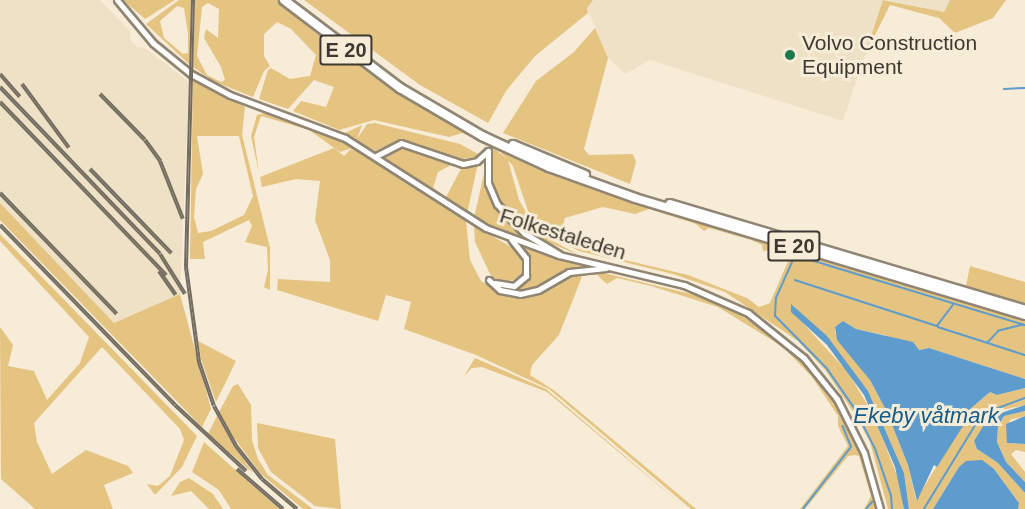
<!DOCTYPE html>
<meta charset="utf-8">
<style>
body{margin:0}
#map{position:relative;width:1025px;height:509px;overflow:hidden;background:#f7ecd7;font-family:Helvetica,sans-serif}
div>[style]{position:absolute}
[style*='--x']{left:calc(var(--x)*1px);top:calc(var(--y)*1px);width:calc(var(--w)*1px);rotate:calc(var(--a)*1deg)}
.built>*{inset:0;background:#eee1c5}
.green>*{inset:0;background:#e5c381}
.water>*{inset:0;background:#5d9ccc}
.stream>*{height:1.5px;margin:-0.75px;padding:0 0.75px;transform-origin:0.75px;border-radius:0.75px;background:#5d9ccc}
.roads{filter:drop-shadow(2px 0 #908673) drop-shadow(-2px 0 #908673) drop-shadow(0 2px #908673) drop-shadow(0 -2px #908673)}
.secondary>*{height:5px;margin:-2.5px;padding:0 2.5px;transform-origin:2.5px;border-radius:2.5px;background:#fff}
.highway>*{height:8px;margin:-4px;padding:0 4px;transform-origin:4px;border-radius:4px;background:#fff}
.rail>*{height:4px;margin-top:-2px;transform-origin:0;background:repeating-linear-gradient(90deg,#f7ecd7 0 4.5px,#736c60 0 9px);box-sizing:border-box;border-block:2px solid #736c60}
.dots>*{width:16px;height:16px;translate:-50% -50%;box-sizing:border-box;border:3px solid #f7ecd7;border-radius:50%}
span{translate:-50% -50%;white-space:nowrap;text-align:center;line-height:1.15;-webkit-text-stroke:6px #f7ecd7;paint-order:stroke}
.shield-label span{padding:2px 4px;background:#f7ecd7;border:2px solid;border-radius:4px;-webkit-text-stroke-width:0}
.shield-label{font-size:20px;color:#3d3830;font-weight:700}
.poi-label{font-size:21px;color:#3d3830}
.left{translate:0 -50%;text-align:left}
.street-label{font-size:21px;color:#3d3830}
.water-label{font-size:22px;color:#125b8a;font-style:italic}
</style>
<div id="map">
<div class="built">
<i style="clip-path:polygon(0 0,100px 0,130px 31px,130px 40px,137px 47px,145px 48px,189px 82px,180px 294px,114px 323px,0 203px)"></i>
<i style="clip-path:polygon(593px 0,883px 0,843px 121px,650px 60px,625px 74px,608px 58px,587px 8px)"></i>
<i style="clip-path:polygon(887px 0,950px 0,944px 12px)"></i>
</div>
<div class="green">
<i style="clip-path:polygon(123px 0,175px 0,145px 19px)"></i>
<i style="clip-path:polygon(evenodd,179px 0,192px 0,190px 65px,146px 24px,179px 0,177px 6px,184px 8px,188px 34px,188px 53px,183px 54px,164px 38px,160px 21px,177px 6px)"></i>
<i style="clip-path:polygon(evenodd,195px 0,280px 0,384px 80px,484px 140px,462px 133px,449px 137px,374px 120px,339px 130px,293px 111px,301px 101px,326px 107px,334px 87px,314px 80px,288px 109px,259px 99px,268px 70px,271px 68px,290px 79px,310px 76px,316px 55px,291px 29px,277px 22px,264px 34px,264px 56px,270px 66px,264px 71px,253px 97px,213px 81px,193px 67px,195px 0,208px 3px,219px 9px,218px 38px,206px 29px,204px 38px,221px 67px,225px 80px,221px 82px,207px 75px,197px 56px,202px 7px,208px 3px)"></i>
<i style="clip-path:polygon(304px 0,593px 0,587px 8px,588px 13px,535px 56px,506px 91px,488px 123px,420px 85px)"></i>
<i style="clip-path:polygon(883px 0,944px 12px,950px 0,1006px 0,993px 18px,955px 33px,939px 18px,890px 5px,864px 57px)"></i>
<i style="clip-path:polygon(595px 28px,608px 58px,584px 149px,589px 155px,633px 154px,636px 162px,630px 184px,503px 133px,536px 81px,574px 52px)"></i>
<i style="clip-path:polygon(evenodd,193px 80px,245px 107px,242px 135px,270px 248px,270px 290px,264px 287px,268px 270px,267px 247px,245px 242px,252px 226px,249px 220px,203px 242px,205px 259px,190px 259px,193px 80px,197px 136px,239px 136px,253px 196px,244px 215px,211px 231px,198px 233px,194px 217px,196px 189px,203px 174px,197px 136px)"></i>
<i style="clip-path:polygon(265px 113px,306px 125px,350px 145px,466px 221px,470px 260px,481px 281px,507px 296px,522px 297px,564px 277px,596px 271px,699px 296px,730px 309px,774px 336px,810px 369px,846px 420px,867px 471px,876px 509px,864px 509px,871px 496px,859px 456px,855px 455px,848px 456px,805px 509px,800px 509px,848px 446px,838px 426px,838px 416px,812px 377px,783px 347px,718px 307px,651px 286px,617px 278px,607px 284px,596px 274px,583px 274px,559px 335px,532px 365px,530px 375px,555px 391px,696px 509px,691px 509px,549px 389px,476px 355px,404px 329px,411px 302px,386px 295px,378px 321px,277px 290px,278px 279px,330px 282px,330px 260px,315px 220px,320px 181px,296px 179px,262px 187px,260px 177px,334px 148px,344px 156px,352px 148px,340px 152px,309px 130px,261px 116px,254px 137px,259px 173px,251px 136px,257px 115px)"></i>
<i style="clip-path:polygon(375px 123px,460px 144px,478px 154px,477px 157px,457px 160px,402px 140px,375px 151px,343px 134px,362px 125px,357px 139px,367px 124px)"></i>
<i style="clip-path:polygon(evenodd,402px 145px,461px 166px,478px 163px,467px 214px,383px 156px,402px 145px,451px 165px,461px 169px,446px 197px,433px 188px,438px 172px,451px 165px)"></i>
<i style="clip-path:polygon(evenodd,495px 146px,528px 160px,1025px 318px,1025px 379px,929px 348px,918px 350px,884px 335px,856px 329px,843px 321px,835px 327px,835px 333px,870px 380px,887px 412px,908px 465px,916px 500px,963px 423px,963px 415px,990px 392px,997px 395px,1025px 388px,1025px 405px,998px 411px,974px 441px,977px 449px,998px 463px,1025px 493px,1025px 509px,1018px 509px,1019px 503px,994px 469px,959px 467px,933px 509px,909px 509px,904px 473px,868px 391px,793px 305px,798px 318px,847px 371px,873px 414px,901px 486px,904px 509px,888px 509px,870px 442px,856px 416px,826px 371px,798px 341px,725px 292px,673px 274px,579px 251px,554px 238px,528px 211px,513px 166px,495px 146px,603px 207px,635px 214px,649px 209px,696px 224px,704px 231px,709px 228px,751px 240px,762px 245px,763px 251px,781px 249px,789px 259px,770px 303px,759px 307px,747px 298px,688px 275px,604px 255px,560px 236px,565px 218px,603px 207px)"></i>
<i style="clip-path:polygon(494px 148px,508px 160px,519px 200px,531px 221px,553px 241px,581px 256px,531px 235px,515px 223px,497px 201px,489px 168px)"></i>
<i style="clip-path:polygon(485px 169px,488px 192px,499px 212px,540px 245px,474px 218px)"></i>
<i style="clip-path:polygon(0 203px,114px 323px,180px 294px,211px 409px,202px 427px,0 220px)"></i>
<i style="clip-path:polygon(474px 225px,516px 250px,524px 261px,522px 276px,503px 284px,490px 274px,475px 242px)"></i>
<i style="clip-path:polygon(0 234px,197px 436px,182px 467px,155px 495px,147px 484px,158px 486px,170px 476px,184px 440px,180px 429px,102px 347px,34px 423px,37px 442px,52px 474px,86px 450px,128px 466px,133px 473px,104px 485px,113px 509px,35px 509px,1px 479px,0 327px,13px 345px,8px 366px,34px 371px,47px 400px,80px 363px,89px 337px,0 241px)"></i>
<i style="clip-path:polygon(518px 246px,547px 255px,587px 266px,566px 271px,530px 290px,511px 290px,530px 273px,528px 259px)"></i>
<i style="clip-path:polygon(970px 266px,1025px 282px,1025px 304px,966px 286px)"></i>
<i style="clip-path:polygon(198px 341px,236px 361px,216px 402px,201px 359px)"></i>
<i style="clip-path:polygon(475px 358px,546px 389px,687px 509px,547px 392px,482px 367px,472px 368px,464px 376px)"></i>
<i style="clip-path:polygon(238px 384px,251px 405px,252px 440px,258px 459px,268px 475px,313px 509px,303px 509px,261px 474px,228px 430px,219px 412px,233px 386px)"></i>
<i style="clip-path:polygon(1025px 411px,1025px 416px,1010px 420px,1007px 443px,1025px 444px,1025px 452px,1016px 450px,1011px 454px,1025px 472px,1025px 482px,1006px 462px,997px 442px,998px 426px,1004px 416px)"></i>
<i style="clip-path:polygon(217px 416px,230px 439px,253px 473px,208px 434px)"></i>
<i style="clip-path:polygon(257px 423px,335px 439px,341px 509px,315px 506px,271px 472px,258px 448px)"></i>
<i style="clip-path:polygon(204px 442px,267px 498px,280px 509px,231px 509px,219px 490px,192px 472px)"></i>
<i style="clip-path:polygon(189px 478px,213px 494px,223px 509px,209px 509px,191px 491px,171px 496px,180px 482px)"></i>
</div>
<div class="water">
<i style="clip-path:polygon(791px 304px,827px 336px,868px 391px,904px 473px,909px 509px,904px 509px,895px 467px,864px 395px,827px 345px,791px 312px)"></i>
<i style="clip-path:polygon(843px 321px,856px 329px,913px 342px,919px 350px,929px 348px,1025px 379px,1025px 388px,997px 395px,990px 392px,963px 415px,963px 426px,937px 467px,934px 465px,917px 501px,908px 465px,887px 412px,870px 380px,837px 340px,835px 327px)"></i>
<i style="clip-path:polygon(1025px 405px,1025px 411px,1004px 416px,998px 426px,997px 442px,1006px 462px,1025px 482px,1025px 493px,998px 463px,977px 449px,974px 441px,989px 417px)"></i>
<i style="clip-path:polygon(1025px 416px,1025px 444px,1007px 443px,1006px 424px)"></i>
<i style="clip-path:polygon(982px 460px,994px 469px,1019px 503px,1018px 509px,933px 509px,959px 467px,966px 461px)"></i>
</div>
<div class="stream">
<i style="--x:1004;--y:89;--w:21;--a:-3"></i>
<i style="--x:795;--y:280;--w:149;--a:17.9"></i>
<i style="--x:937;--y:326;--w:26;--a:-53"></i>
<i style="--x:1023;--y:325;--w:25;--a:166"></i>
<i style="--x:999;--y:331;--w:16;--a:133"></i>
<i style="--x:988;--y:343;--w:39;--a:18"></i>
<i style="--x:938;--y:327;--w:52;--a:17.7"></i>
<i style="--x:803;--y:509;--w:78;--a:-52.3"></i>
<i style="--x:851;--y:447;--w:22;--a:-112"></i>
<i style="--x:866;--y:509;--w:9;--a:-49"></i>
<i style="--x:892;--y:509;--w:13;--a:-94"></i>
<i style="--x:891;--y:496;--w:50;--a:-108.8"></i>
<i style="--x:875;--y:449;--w:46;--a:-117.1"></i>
<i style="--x:854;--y:408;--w:47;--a:-124.7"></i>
<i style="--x:827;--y:369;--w:74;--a:-134.5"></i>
<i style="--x:775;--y:316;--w:18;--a:-87"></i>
<i style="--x:776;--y:298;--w:42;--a:-65.9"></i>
<i style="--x:793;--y:260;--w:4;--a:-63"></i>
<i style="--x:795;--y:256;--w:30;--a:15"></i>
<i style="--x:824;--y:264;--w:210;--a:16.9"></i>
<i style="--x:924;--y:509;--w:111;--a:-58.6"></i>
<i style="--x:982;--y:414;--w:46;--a:-20.4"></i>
</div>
<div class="roads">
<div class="secondary">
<i style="--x:117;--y:0;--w:56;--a:50.1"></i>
<i style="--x:153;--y:43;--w:49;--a:39.2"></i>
<i style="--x:191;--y:74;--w:44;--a:28.3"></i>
<i style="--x:230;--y:95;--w:123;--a:20.5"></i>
<i style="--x:345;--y:138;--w:167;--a:32.6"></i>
<i style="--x:486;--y:228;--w:78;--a:20.3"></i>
<i style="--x:559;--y:255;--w:129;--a:13.5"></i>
<i style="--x:684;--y:285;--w:70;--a:23.6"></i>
<i style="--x:748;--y:313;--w:72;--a:38.8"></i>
<i style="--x:804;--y:358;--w:53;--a:51.2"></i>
<i style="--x:837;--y:399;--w:60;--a:63.4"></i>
<i style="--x:864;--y:453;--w:58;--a:74.1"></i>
<i style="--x:488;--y:151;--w:32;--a:90"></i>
<i style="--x:488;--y:183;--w:23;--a:67"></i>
<i style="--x:497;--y:204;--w:40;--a:47"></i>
<i style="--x:524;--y:233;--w:41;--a:31"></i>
<i style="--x:376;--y:156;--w:28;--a:-27"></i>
<i style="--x:401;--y:143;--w:65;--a:18.7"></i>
<i style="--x:463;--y:164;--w:14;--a:-12"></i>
<i style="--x:477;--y:161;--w:15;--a:-42"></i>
<i style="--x:489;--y:280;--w:15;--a:42"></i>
<i style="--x:500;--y:290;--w:20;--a:11"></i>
<i style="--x:520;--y:294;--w:18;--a:-13"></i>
<i style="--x:538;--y:290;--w:36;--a:-30"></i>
<i style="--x:569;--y:272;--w:37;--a:-6"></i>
<i style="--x:495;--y:283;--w:19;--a:9"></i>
<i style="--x:514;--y:286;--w:16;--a:-40"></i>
<i style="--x:526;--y:276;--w:18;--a:-90"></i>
<i style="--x:526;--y:258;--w:24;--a:-128"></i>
</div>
<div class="highway">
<i style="--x:284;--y:0;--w:146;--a:37.2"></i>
<i style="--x:400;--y:88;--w:95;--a:30.3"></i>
<i style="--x:482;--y:136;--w:74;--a:24.8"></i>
<i style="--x:549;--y:167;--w:91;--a:19.8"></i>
<i style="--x:635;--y:198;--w:407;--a:16.7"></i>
<i style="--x:513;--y:145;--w:78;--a:22.6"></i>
<i style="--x:670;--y:204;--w:370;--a:16.6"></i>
</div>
</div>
<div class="rail">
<i style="--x:193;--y:0;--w:267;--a:91.5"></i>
<i style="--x:186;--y:267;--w:96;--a:82.2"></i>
<i style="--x:199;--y:362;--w:46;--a:71.2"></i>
<i style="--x:214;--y:406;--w:46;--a:61.2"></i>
<i style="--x:236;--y:446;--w:42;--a:51.8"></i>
<i style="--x:262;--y:479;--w:46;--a:40.6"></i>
<i style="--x:0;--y:74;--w:30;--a:49"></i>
<i style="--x:22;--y:84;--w:79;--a:53.7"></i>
<i style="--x:0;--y:87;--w:231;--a:46.2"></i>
<i style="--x:160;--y:254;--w:47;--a:58"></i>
<i style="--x:100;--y:94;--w:64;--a:45.6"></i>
<i style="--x:145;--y:140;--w:26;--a:54"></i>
<i style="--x:160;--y:161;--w:62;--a:68.4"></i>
<i style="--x:0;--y:102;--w:240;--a:46.2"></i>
<i style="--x:90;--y:169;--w:117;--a:46"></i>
<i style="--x:0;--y:193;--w:168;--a:46"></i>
<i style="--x:0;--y:225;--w:251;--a:45.8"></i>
<i style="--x:175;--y:405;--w:97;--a:42.9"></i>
<i style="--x:159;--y:271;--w:29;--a:55"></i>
<i style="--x:237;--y:469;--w:61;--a:41"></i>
</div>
<div class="dots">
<i style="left:790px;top:55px;background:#1f794e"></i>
</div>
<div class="shield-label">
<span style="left:346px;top:50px">E 20</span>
<span style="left:794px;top:246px">E 20</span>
</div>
<div class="poi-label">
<span class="left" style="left:802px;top:55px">Volvo Construction<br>Equipment</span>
</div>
<div class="street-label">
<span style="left:563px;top:234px;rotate:17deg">Folkestaleden</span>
</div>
<div class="water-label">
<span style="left:926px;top:416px">Ekeby våtmark</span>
</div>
</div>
